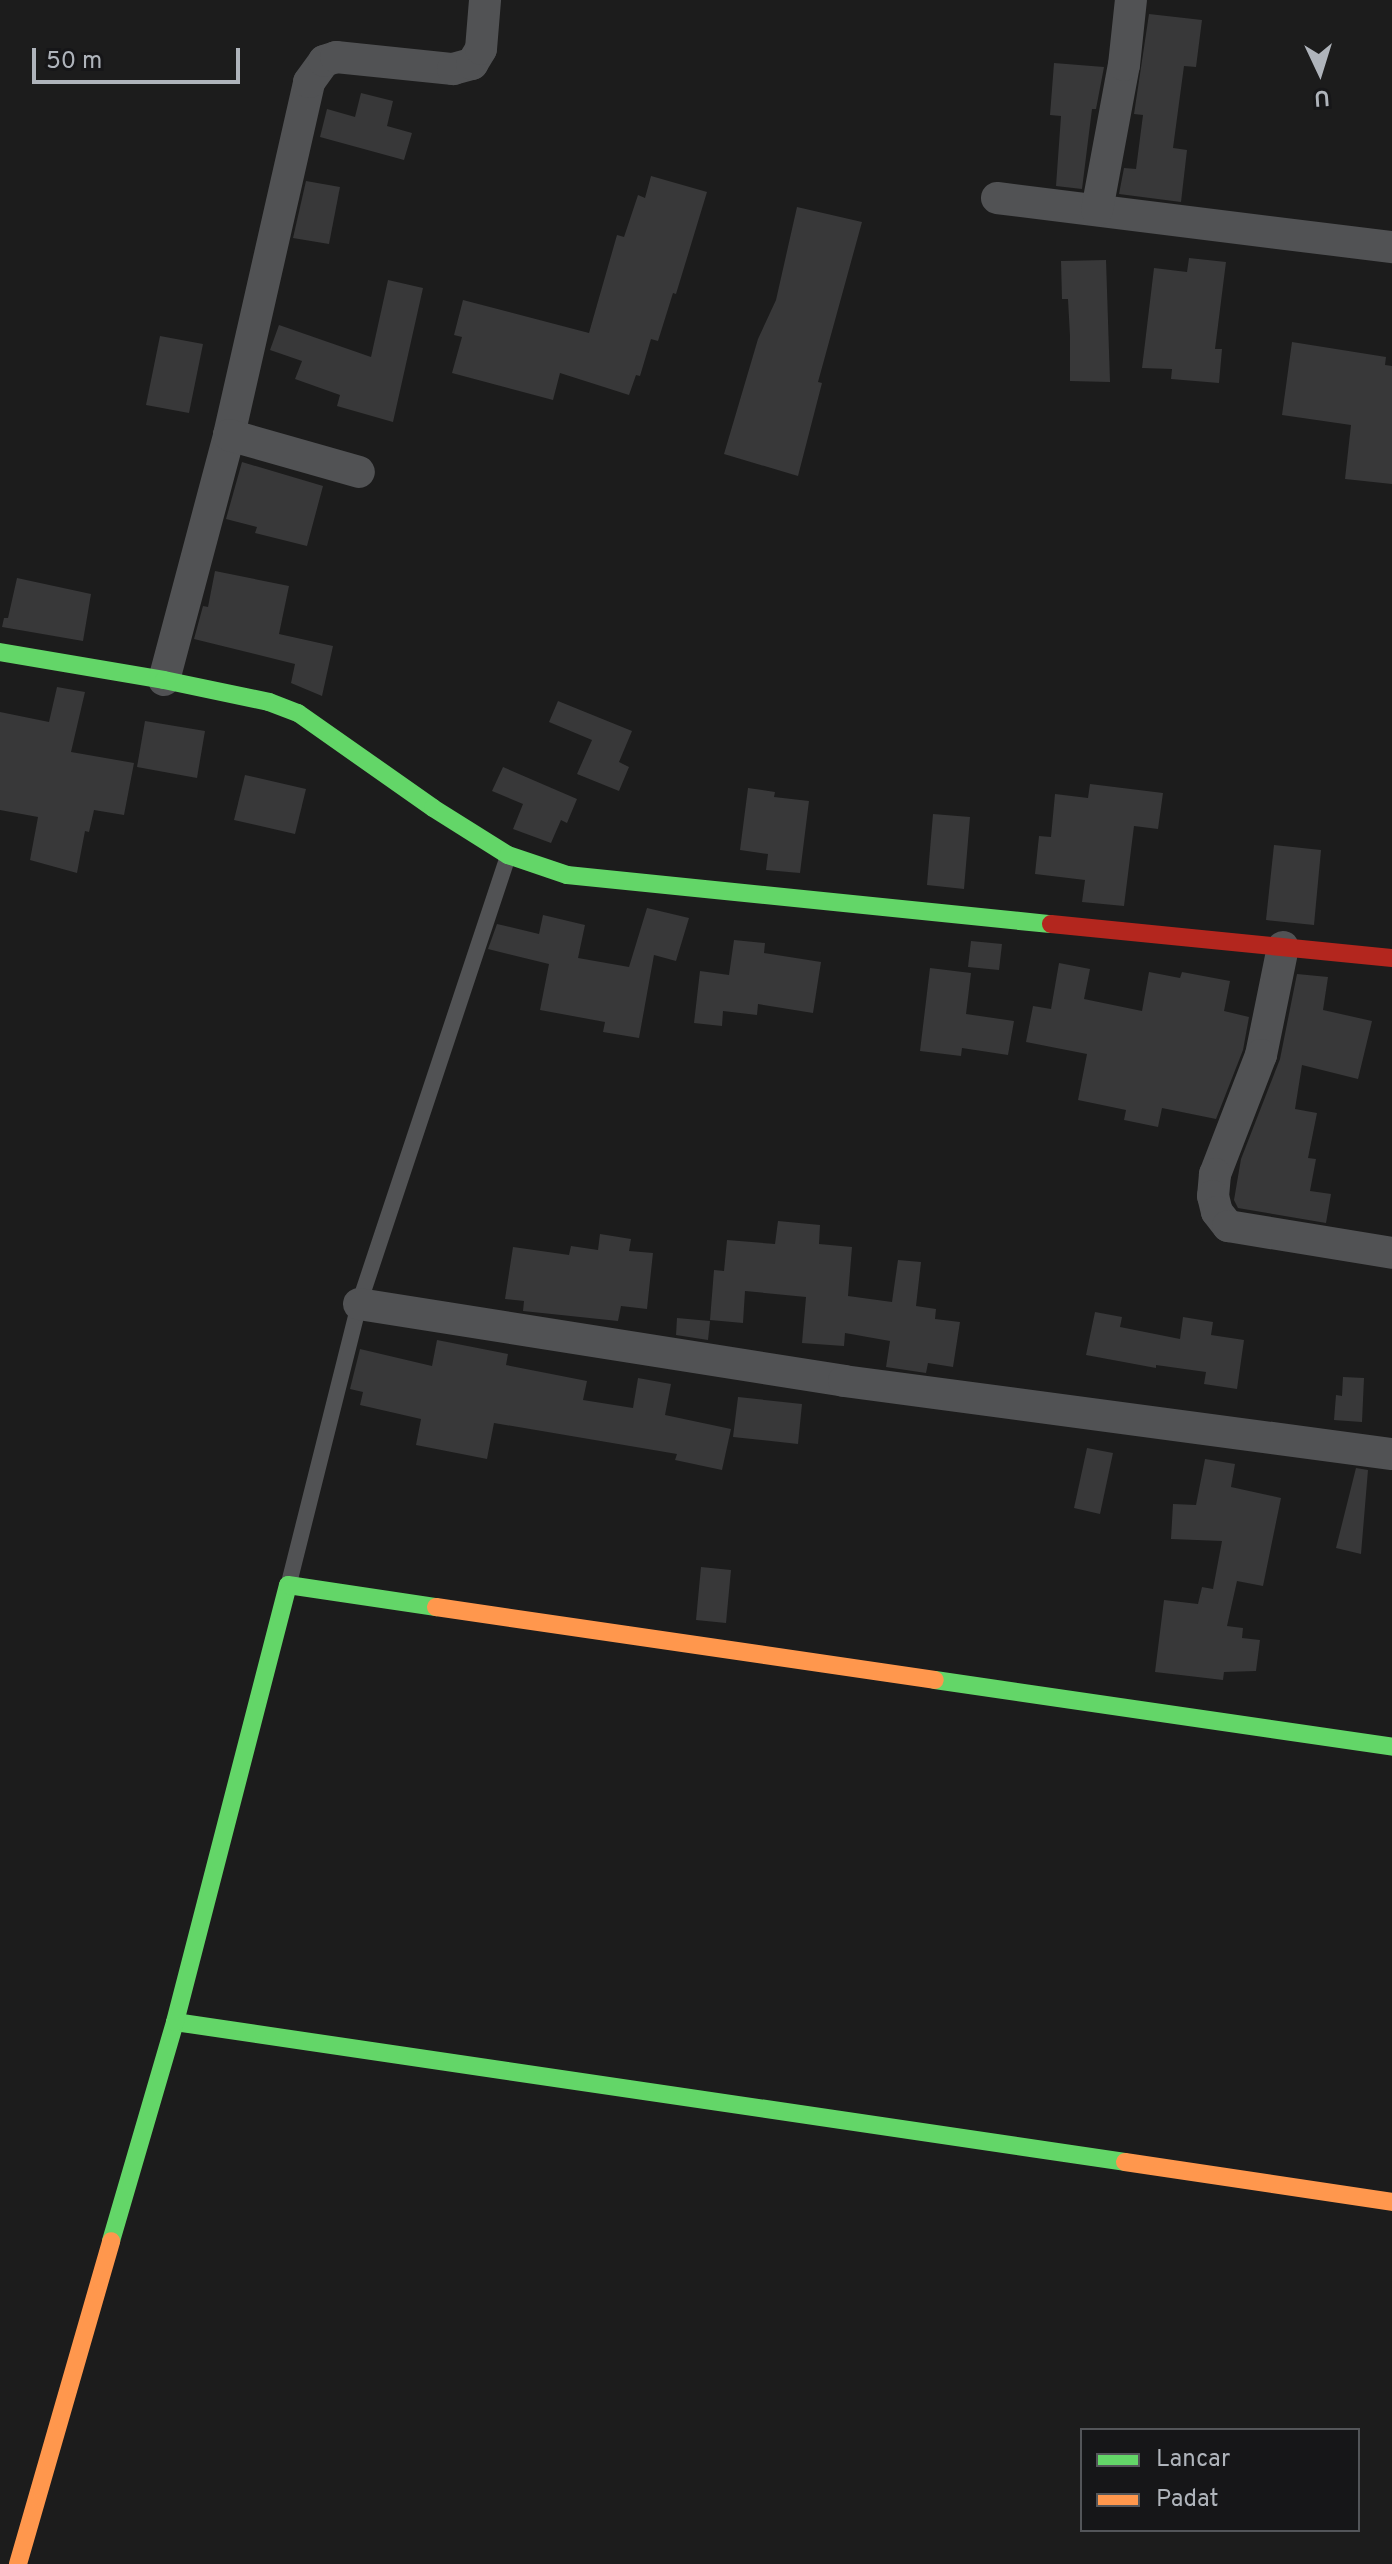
<!DOCTYPE html>
<style>
body{margin:0}
#map{position:relative;width:1392px;height:2564px;overflow:hidden;background:#1c1c1c;font-family:Overpass,sans-serif}
div>[style]{position:absolute}
[style*='--x']{left:calc(var(--x)*1px);top:calc(var(--y)*1px);width:calc(var(--w)*1px);rotate:calc(var(--a)*1deg)}
.building>*{inset:0;background:#383839}
.lane>*{height:16px;margin:-8px;padding:0 8px;transform-origin:8px;border-radius:8px;background:#515254}
.street>*{height:32px;margin:-16px;padding:0 16px;transform-origin:16px;border-radius:16px;background:#515254}
.fast>*{height:18px;margin:-9px;padding:0 9px;transform-origin:9px;border-radius:9px;background:#63d668}
.slow>*{height:18px;margin:-9px;padding:0 9px;transform-origin:9px;border-radius:9px;background:#ff974d}
.jam>*{height:18px;margin:-9px;padding:0 9px;transform-origin:9px;border-radius:9px;background:#b3261e}
span{translate:-50% -50%;white-space:nowrap;text-align:center;line-height:1.15;-webkit-text-stroke:6px #161618;paint-order:stroke}
.legend{position:absolute;left:1080px;top:2428px;width:280px;height:104px;box-sizing:border-box;background:#161618;border:2px solid #535559;margin:0;padding:10px 14px;list-style:none;font-size:24px;color:#afb4bb}
.legend li{display:flex;align-items:center;gap:16px;height:40px}
.legend b{width:40px;border:2px solid #535559}
.north{position:absolute;left:1280px;top:32px;width:80px;height:80px;-webkit-text-stroke:6px #161618;paint-order:stroke;rotate:176deg;font-size:22px;font-weight:700;line-height:32px;text-align:center;color:#afb4bb}
.north::after{content:'';display:block;margin:auto;width:28px;height:36px;background:#afb4bb;clip-path:polygon(50% 0,100% 100%,50% 72%,0 100%)}
.scale{position:absolute;left:32px;top:48px;width:208px;height:36px;box-sizing:border-box;border:4px solid #afb4bb;border-top:0;padding-left:10px;font-size:24px;line-height:28px;white-space:nowrap;color:#afb4bb;-webkit-text-stroke:6px #161618;paint-order:stroke}
</style>
<div id="map">
<div class="building">
<i style="clip-path:polygon(1149px 14px,1202px 20px,1196px 67px,1184px 66px,1173px 148px,1187px 150px,1181px 202px,1119px 194px,1124px 168px,1136px 169px,1143px 115px,1134px 114px)"></i>
<i style="clip-path:polygon(1054px 63px,1104px 67px,1096px 109px,1092px 109px,1082px 189px,1056px 186px,1061px 116px,1050px 115px)"></i>
<i style="clip-path:polygon(361px 93px,393px 101px,387px 126px,412px 133px,404px 160px,320px 137px,327px 109px,355px 117px)"></i>
<i style="clip-path:polygon(651px 176px,707px 192px,676px 294px,673px 293px,658px 341px,651px 339px,640px 376px,636px 375px,629px 395px,560px 373px,553px 400px,452px 373px,462px 337px,454px 335px,463px 300px,589px 333px,617px 235px,624px 237px,638px 195px,645px 198px)"></i>
<i style="clip-path:polygon(306px 181px,340px 187px,329px 244px,293px 238px)"></i>
<i style="clip-path:polygon(797px 207px,862px 222px,818px 382px,822px 383px,798px 476px,724px 454px,758px 339px,776px 300px)"></i>
<i style="clip-path:polygon(1189px 258px,1226px 262px,1215px 349px,1222px 349px,1219px 383px,1171px 379px,1172px 369px,1142px 368px,1154px 268px,1187px 272px)"></i>
<i style="clip-path:polygon(1106px 260px,1110px 382px,1070px 381px,1070px 336px,1068px 299px,1062px 299px,1061px 261px)"></i>
<i style="clip-path:polygon(388px 280px,423px 288px,393px 422px,337px 406px,340px 395px,295px 379px,302px 361px,270px 350px,279px 325px,371px 357px)"></i>
<i style="clip-path:polygon(160px 336px,203px 344px,189px 413px,146px 405px)"></i>
<i style="clip-path:polygon(1292px 342px,1386px 357px,1385px 365px,1392px 366px,1392px 484px,1345px 479px,1351px 425px,1282px 415px)"></i>
<i style="clip-path:polygon(242px 462px,323px 486px,307px 546px,255px 533px,257px 527px,226px 519px)"></i>
<i style="clip-path:polygon(215px 571px,289px 586px,279px 634px,333px 646px,322px 696px,291px 683px,295px 664px,194px 639px,203px 606px,208px 607px)"></i>
<i style="clip-path:polygon(17px 578px,91px 594px,83px 641px,2px 627px,4px 618px,8px 618px)"></i>
<i style="clip-path:polygon(57px 687px,85px 692px,71px 752px,134px 763px,124px 815px,94px 810px,89px 832px,85px 831px,77px 873px,30px 860px,38px 817px,0 810px,0 712px,49px 722px)"></i>
<i style="clip-path:polygon(558px 701px,632px 731px,619px 762px,629px 767px,619px 791px,577px 774px,592px 740px,549px 722px)"></i>
<i style="clip-path:polygon(145px 721px,205px 731px,197px 778px,137px 767px)"></i>
<i style="clip-path:polygon(503px 767px,577px 799px,567px 823px,561px 820px,551px 843px,513px 829px,523px 804px,492px 791px)"></i>
<i style="clip-path:polygon(245px 775px,306px 789px,295px 834px,234px 820px)"></i>
<i style="clip-path:polygon(1090px 784px,1163px 793px,1158px 829px,1134px 826px,1124px 906px,1082px 902px,1085px 880px,1035px 874px,1039px 836px,1051px 837px,1055px 794px,1088px 798px)"></i>
<i style="clip-path:polygon(748px 788px,775px 792px,774px 797px,809px 801px,800px 873px,766px 870px,768px 854px,740px 850px)"></i>
<i style="clip-path:polygon(933px 814px,970px 817px,964px 889px,927px 885px)"></i>
<i style="clip-path:polygon(1274px 845px,1321px 850px,1314px 925px,1266px 920px)"></i>
<i style="clip-path:polygon(647px 908px,689px 918px,676px 961px,654px 955px,639px 1038px,603px 1032px,605px 1022px,540px 1010px,549px 964px,488px 949px,497px 924px,539px 934px,543px 915px,585px 925px,578px 958px,629px 967px)"></i>
<i style="clip-path:polygon(734px 940px,765px 943px,764px 953px,821px 962px,813px 1013px,758px 1004px,757px 1015px,723px 1011px,722px 1026px,694px 1023px,700px 971px,729px 975px)"></i>
<i style="clip-path:polygon(971px 941px,1002px 944px,999px 970px,968px 967px)"></i>
<i style="clip-path:polygon(1059px 963px,1090px 969px,1084px 999px,1142px 1011px,1149px 972px,1180px 978px,1182px 972px,1230px 981px,1224px 1011px,1249px 1017px,1243px 1050px,1216px 1119px,1162px 1108px,1158px 1127px,1124px 1120px,1126px 1110px,1078px 1100px,1087px 1054px,1026px 1042px,1033px 1006px,1051px 1009px)"></i>
<i style="clip-path:polygon(930px 968px,971px 973px,966px 1014px,1014px 1021px,1008px 1055px,962px 1048px,961px 1056px,920px 1051px)"></i>
<i style="clip-path:polygon(1297px 974px,1328px 977px,1323px 1010px,1372px 1021px,1358px 1079px,1302px 1065px,1295px 1109px,1317px 1113px,1308px 1158px,1316px 1159px,1310px 1191px,1331px 1194px,1326px 1223px,1238px 1208px,1234px 1200px,1241px 1159px,1280px 1059px)"></i>
<i style="clip-path:polygon(778px 1221px,820px 1225px,819px 1244px,852px 1247px,848px 1296px,892px 1302px,898px 1260px,921px 1262px,916px 1306px,936px 1309px,935px 1319px,960px 1322px,953px 1367px,928px 1363px,926px 1373px,886px 1367px,890px 1341px,845px 1333px,844px 1346px,802px 1343px,806px 1297px,745px 1291px,743px 1323px,710px 1320px,714px 1270px,724px 1271px,727px 1240px,775px 1244px)"></i>
<i style="clip-path:polygon(600px 1234px,631px 1239px,629px 1251px,653px 1253px,647px 1309px,621px 1306px,618px 1321px,523px 1311px,524px 1301px,505px 1299px,513px 1247px,569px 1255px,571px 1246px,598px 1250px)"></i>
<i style="clip-path:polygon(1095px 1312px,1122px 1317px,1120px 1327px,1180px 1339px,1183px 1317px,1213px 1322px,1211px 1335px,1244px 1340px,1237px 1389px,1204px 1384px,1206px 1372px,1156px 1365px,1156px 1368px,1086px 1355px)"></i>
<i style="clip-path:polygon(677px 1318px,710px 1321px,708px 1340px,676px 1335px)"></i>
<i style="clip-path:polygon(437px 1340px,508px 1354px,506px 1365px,587px 1381px,583px 1400px,633px 1408px,638px 1378px,671px 1384px,665px 1415px,731px 1429px,722px 1470px,675px 1460px,677px 1454px,494px 1423px,487px 1459px,416px 1445px,421px 1419px,360px 1405px,363px 1392px,350px 1389px,360px 1349px,432px 1366px)"></i>
<i style="clip-path:polygon(1343px 1377px,1364px 1378px,1362px 1422px,1334px 1420px,1336px 1395px,1342px 1396px)"></i>
<i style="clip-path:polygon(738px 1397px,802px 1404px,798px 1444px,733px 1437px)"></i>
<i style="clip-path:polygon(1087px 1448px,1113px 1453px,1100px 1514px,1074px 1508px)"></i>
<i style="clip-path:polygon(1205px 1459px,1235px 1464px,1231px 1487px,1281px 1498px,1263px 1586px,1237px 1581px,1227px 1626px,1243px 1628px,1242px 1638px,1260px 1640px,1256px 1671px,1224px 1672px,1223px 1680px,1155px 1672px,1164px 1600px,1198px 1604px,1202px 1587px,1213px 1589px,1222px 1541px,1171px 1539px,1173px 1504px,1196px 1505px)"></i>
<i style="clip-path:polygon(1356px 1468px,1368px 1470px,1361px 1554px,1336px 1548px)"></i>
<i style="clip-path:polygon(701px 1567px,731px 1570px,726px 1623px,696px 1620px)"></i>
</div>
<div class="lane">
<i style="--x:289;--y:1583;--w:288;--a:-75.9"></i>
<i style="--x:359;--y:1304;--w:473;--a:-71.6"></i>
</div>
<div class="street">
<i style="--x:997;--y:198;--w:398;--a:7.1"></i>
<i style="--x:1097;--y:210;--w:147;--a:-79.5"></i>
<i style="--x:1124;--y:65;--w:65;--a:-83.9"></i>
<i style="--x:229;--y:435;--w:362;--a:-77.2"></i>
<i style="--x:309;--y:82;--w:26;--a:-54"></i>
<i style="--x:324;--y:61;--w:13;--a:-18"></i>
<i style="--x:336;--y:57;--w:118;--a:5.9"></i>
<i style="--x:453;--y:69;--w:20;--a:-15"></i>
<i style="--x:472;--y:64;--w:17;--a:-59"></i>
<i style="--x:481;--y:49;--w:49;--a:-85.3"></i>
<i style="--x:164;--y:680;--w:253;--a:-75.1"></i>
<i style="--x:229;--y:435;--w:135;--a:15.9"></i>
<i style="--x:1283;--y:947;--w:110;--a:101.5"></i>
<i style="--x:1261;--y:1055;--w:128;--a:111.1"></i>
<i style="--x:1215;--y:1174;--w:22;--a:95"></i>
<i style="--x:1213;--y:1196;--w:16;--a:76"></i>
<i style="--x:1217;--y:1212;--w:18;--a:52"></i>
<i style="--x:1228;--y:1226;--w:166;--a:9.3"></i>
<i style="--x:359;--y:1304;--w:491;--a:9"></i>
<i style="--x:844;--y:1381;--w:553;--a:7.59"></i>
</div>
<div class="fast">
<i style="--x:0;--y:652;--w:166;--a:9.7"></i>
<i style="--x:164;--y:680;--w:107;--a:11.8"></i>
<i style="--x:269;--y:702;--w:31;--a:21"></i>
<i style="--x:298;--y:713;--w:165;--a:35.1"></i>
<i style="--x:433;--y:808;--w:89;--a:32.1"></i>
<i style="--x:508;--y:855;--w:62;--a:18.7"></i>
<i style="--x:567;--y:875;--w:486;--a:5.8"></i>
<i style="--x:935;--y:1680;--w:462;--a:8.3"></i>
<i style="--x:175;--y:2022;--w:960;--a:8.38"></i>
<i style="--x:111;--y:2241;--w:228;--a:-73.7"></i>
<i style="--x:175;--y:2022;--w:451;--a:-75.5"></i>
<i style="--x:288;--y:1585;--w:150;--a:8.5"></i>
</div>
<div class="slow">
<i style="--x:436;--y:1607;--w:504;--a:8.32"></i>
<i style="--x:1125;--y:2162;--w:270;--a:8.5"></i>
<i style="--x:18;--y:2564;--w:336;--a:-73.9"></i>
</div>
<div class="jam">
<i style="--x:1051;--y:924;--w:343;--a:5.7"></i>
</div>
<ul class="legend">
<li><b style="height:10px;background:#63d668"></b>Lancar</li>
<li><b style="height:10px;background:#ff974d"></b>Padat</li>
</ul>
<div class="north">U</div>
<div class="scale">50 m</div>
</div>
